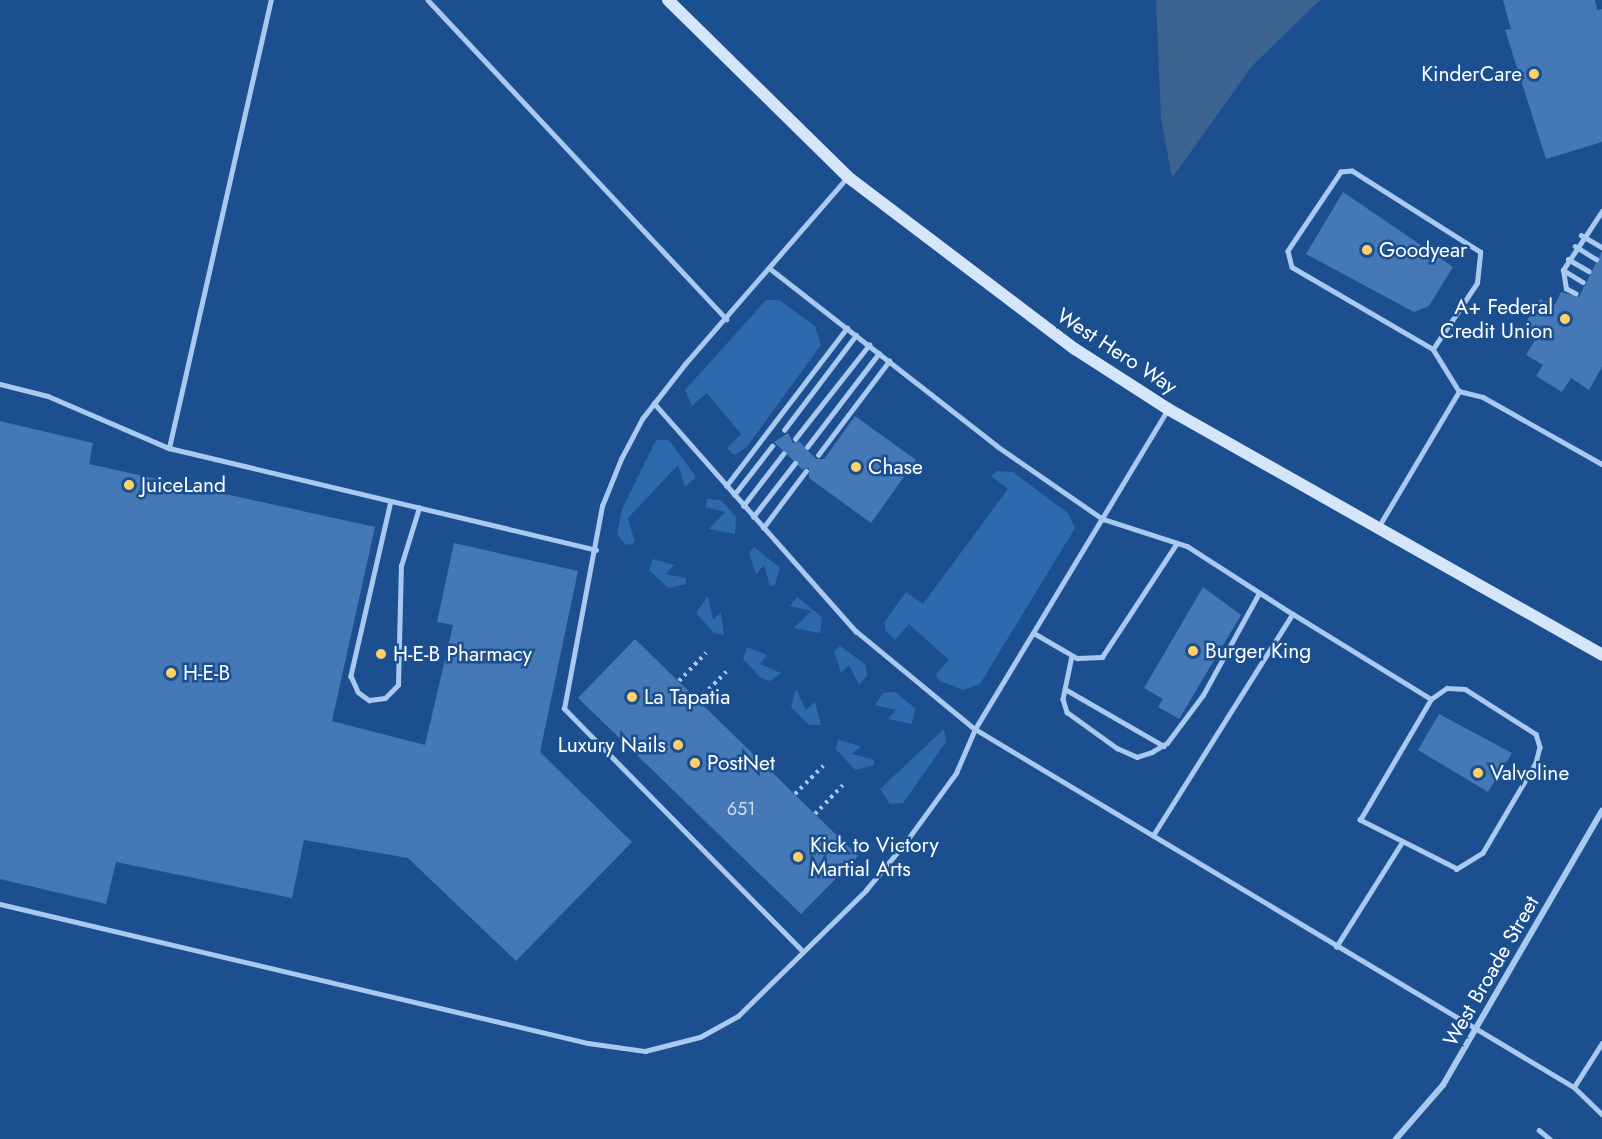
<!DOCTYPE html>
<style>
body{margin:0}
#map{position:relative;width:1602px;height:1139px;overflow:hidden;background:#1b4f8f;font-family:Jost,sans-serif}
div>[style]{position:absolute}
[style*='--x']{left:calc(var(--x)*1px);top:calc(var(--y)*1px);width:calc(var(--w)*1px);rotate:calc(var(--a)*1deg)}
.green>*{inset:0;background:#2e69ad}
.water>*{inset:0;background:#3c6290}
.building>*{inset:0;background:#4478b7}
.path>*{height:4px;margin-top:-2px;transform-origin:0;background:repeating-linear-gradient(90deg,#a9c9ee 0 3px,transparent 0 7.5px)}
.lane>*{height:4.5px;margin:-2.25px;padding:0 2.25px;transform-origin:2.25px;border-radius:2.25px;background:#a9c9ee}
.street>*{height:6px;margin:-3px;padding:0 3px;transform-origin:3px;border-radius:3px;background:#a9c9ee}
.secondary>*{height:12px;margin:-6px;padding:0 6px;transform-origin:6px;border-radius:6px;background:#d6e6fa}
.dots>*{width:16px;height:16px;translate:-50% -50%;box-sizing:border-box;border:3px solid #1b4f8f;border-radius:50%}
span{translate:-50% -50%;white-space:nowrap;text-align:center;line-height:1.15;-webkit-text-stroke:5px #1b4f8f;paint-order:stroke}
.number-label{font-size:18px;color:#d0dded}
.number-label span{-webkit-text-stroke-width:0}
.poi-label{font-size:21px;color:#fff}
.right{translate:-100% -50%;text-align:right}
.left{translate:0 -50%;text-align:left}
.street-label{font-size:21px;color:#fff}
</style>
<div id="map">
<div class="green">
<i style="clip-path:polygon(766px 300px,779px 300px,815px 326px,821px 345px,746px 448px,734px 455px,727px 448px,741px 434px,707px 393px,692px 406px,685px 390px)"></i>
<i style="clip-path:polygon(656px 440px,669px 440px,696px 477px,685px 487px,678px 465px,628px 518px,635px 543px,626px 545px,617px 534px,622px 509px)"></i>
<i style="clip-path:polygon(998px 471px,1013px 472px,1068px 513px,1075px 528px,980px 684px,963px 690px,938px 680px,936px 674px,949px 660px,909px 624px,895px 640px,885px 630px,885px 621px,906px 592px,923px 604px,1008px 489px,991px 476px)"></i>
<i style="clip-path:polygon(708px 499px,721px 500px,736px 517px,735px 534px,709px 529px,725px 512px,705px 507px)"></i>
<i style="clip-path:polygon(754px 547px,780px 568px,775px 585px,770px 586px,764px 565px,756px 574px,749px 553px)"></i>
<i style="clip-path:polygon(653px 559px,674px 565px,666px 574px,686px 578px,686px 584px,668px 588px,649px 570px)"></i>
<i style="clip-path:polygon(708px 596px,713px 620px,721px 612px,724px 635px,714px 633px,696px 613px)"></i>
<i style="clip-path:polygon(797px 597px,822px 617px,820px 633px,794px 628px,811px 611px,790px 606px)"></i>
<i style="clip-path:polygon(840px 646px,866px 665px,867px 676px,859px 685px,849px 665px,841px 673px,834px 651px)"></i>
<i style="clip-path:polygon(747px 647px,767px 655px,760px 664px,781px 673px,770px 681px,761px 678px,743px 659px)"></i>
<i style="clip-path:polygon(796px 689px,806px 710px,815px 702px,821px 725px,809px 725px,791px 707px)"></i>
<i style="clip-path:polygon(895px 692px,915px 708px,912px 724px,888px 719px,896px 710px,875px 705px,883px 693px)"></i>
<i style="clip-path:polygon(944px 729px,946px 742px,903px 803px,890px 804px,880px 789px)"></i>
<i style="clip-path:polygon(838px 740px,861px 746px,852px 754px,874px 760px,874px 765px,855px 770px,836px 749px)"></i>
</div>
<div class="water">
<i style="clip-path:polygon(1156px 0,1320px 0,1252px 66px,1172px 178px,1161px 118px)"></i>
</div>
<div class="building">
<i style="clip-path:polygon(1503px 0,1595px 0,1597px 10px,1602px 9px,1602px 142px,1546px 159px,1505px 30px,1511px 29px)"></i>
<i style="clip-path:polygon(1343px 192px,1453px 267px,1429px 306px,1414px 312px,1306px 254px)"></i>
<i style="clip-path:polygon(1602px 251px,1602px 367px,1589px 390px,1571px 378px,1562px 392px,1536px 376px,1543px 365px,1526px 355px,1535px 340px,1521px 331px,1540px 299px,1554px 306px,1561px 292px,1579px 297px)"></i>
<i style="clip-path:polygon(855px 416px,916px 460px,871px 523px,809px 478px,809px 468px,802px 469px,774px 442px,788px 433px,793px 443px,799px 441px,816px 459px,824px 459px)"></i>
<i style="clip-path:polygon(0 421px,93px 443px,89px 464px,375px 527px,332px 721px,425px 745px,453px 625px,437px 622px,454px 543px,578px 571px,540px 752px,632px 842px,516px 961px,408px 858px,304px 840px,292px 898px,116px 862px,106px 904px,0 879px)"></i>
<i style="clip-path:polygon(1203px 587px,1241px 615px,1179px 719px,1158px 707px,1163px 699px,1144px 688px)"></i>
<i style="clip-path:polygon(635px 639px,858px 856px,801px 914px,578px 698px)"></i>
<i style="clip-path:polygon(1439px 714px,1512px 753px,1488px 792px,1418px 750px)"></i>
</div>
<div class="path">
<i style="--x:679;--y:681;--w:39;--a:-46"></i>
<i style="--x:698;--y:700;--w:40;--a:-45"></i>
<i style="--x:795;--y:794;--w:40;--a:-45"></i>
<i style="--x:815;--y:814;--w:40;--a:-46"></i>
</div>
<div class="lane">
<i style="--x:428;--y:0;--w:437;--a:46.9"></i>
<i style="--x:1581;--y:235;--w:24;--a:30"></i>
<i style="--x:1575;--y:246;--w:25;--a:32"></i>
<i style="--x:1568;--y:259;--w:24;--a:30"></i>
<i style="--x:772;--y:270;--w:286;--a:38"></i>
<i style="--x:997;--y:446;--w:129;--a:34.6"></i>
<i style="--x:1103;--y:519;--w:88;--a:17.8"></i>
<i style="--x:1187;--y:546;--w:126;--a:32.7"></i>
<i style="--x:1293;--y:614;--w:262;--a:122.2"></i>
<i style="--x:1563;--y:270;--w:23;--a:31"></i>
<i style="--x:1576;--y:294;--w:11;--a:-153"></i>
<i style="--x:1566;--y:289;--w:19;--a:-99"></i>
<i style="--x:1563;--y:270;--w:71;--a:-56.5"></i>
<i style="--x:1433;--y:349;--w:79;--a:-56.3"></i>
<i style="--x:1477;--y:283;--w:31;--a:-84"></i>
<i style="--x:1480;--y:252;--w:151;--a:-147.7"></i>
<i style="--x:1352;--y:171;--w:11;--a:175"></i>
<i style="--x:1341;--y:172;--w:95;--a:123.9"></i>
<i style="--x:1288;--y:251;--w:16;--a:76"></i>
<i style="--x:1292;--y:267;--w:163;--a:30.2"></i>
<i style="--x:1433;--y:349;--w:49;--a:58.2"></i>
<i style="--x:0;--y:384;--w:49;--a:14"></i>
<i style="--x:48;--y:396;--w:132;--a:23.3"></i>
<i style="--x:169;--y:448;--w:439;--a:13.4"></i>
<i style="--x:654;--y:403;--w:305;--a:48.5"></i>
<i style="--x:856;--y:631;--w:154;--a:39.5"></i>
<i style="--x:975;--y:729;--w:371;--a:-58.9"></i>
<i style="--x:784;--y:430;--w:119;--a:-52.8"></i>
<i style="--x:795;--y:439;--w:120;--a:-51.8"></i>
<i style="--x:807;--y:447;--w:118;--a:-52.5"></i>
<i style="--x:169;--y:448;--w:459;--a:-77.2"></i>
<i style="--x:818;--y:455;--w:118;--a:-52.9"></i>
<i style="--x:726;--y:486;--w:199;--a:-52.6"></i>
<i style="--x:734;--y:495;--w:62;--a:-52.2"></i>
<i style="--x:391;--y:501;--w:180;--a:102.9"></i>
<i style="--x:351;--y:676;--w:17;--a:66"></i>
<i style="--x:358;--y:692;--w:14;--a:36"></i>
<i style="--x:369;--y:700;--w:16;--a:-7"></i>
<i style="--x:385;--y:698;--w:18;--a:-45"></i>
<i style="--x:398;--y:685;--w:119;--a:-88.6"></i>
<i style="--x:401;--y:566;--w:61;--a:-72.8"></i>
<i style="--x:743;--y:506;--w:66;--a:-52.4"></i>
<i style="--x:753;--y:517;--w:68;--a:-52.1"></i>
<i style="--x:1379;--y:526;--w:157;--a:-59.3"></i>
<i style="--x:1459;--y:391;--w:25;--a:14"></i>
<i style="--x:1483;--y:397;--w:137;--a:29.4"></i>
<i style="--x:763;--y:528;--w:71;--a:-53"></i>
<i style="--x:1293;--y:614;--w:162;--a:31.6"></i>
<i style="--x:1431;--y:699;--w:19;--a:-35"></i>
<i style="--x:1447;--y:688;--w:18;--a:3"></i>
<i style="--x:1465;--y:689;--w:84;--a:32.4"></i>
<i style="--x:1536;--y:734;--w:14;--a:73"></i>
<i style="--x:1540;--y:747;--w:16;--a:104"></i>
<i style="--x:1536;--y:763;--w:104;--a:120.5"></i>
<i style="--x:1483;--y:853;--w:31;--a:148"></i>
<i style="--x:1457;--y:869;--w:109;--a:-153.2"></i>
<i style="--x:1360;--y:820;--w:140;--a:-59.6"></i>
<i style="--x:1034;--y:633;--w:50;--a:30.2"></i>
<i style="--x:1077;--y:658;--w:25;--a:-2"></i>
<i style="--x:1102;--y:657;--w:136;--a:-56.7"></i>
<i style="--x:1072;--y:656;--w:44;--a:101.8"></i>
<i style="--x:1063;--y:699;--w:14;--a:73"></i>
<i style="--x:1067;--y:712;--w:62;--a:35.8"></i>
<i style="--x:1117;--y:748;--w:22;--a:24"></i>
<i style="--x:1137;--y:757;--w:16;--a:-18"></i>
<i style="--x:1152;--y:752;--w:17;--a:-31"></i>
<i style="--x:1167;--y:743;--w:60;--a:-53.1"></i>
<i style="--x:1203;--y:695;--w:116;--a:-61.2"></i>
<i style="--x:1065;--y:689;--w:114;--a:29.9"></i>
<i style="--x:0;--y:904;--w:604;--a:13.3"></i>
<i style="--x:588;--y:1043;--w:58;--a:8"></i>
<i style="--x:645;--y:1051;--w:57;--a:-14.3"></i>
<i style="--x:700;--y:1037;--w:43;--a:-28.9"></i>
<i style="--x:738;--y:1016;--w:180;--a:-44.5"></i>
<i style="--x:866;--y:890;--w:61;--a:-50.3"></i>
<i style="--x:905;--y:843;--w:87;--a:-53.9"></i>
<i style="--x:956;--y:773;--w:48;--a:-66.6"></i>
<i style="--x:975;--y:729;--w:698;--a:30.87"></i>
<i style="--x:1574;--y:1087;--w:52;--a:-57.5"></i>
<i style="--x:1336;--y:947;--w:124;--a:-57.8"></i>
<i style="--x:803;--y:952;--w:341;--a:-134.5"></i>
<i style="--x:564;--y:709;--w:207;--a:-79.4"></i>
<i style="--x:602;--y:506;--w:51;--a:-68"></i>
<i style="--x:621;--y:459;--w:45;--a:-62.3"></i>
<i style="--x:642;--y:419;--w:70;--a:-52"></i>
<i style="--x:685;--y:364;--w:245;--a:-49"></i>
<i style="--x:1574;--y:1087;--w:39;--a:44"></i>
<i style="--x:1539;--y:1130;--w:14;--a:39"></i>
</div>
<div class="street">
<i style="--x:1396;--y:1139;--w:72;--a:-49"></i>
<i style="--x:1443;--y:1085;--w:317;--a:-59.9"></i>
</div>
<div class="secondary">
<i style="--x:668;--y:0;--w:252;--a:44.5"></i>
<i style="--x:848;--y:177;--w:285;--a:37.2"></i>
<i style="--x:1075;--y:349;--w:111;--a:32.8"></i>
<i style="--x:1168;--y:409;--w:499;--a:29.5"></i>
</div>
<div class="dots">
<i style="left:1534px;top:74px;background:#ffd166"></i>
<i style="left:1367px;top:250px;background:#ffd166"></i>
<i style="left:1565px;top:319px;background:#ffd166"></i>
<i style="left:856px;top:467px;background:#ffd166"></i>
<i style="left:129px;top:485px;background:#ffd166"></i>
<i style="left:1193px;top:651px;background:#ffd166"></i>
<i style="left:381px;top:654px;background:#ffd166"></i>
<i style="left:171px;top:673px;background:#ffd166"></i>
<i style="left:632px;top:697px;background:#ffd166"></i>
<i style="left:678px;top:745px;background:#ffd166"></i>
<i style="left:695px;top:763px;background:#ffd166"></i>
<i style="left:1478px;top:773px;background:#ffd166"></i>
<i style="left:798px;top:857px;background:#ffd166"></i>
</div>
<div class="number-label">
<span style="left:741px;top:809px">651</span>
</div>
<div class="poi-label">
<span class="right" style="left:1522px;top:74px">KinderCare</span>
<span class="left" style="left:1379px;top:250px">Goodyear</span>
<span class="right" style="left:1553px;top:319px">A+ Federal<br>Credit Union</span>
<span class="left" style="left:868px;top:467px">Chase</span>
<span class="left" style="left:141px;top:485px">JuiceLand</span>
<span class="left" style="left:1205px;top:651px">Burger King</span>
<span class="left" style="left:393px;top:654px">H-E-B Pharmacy</span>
<span class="left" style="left:183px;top:673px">H-E-B</span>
<span class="left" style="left:644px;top:697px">La Tapatia</span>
<span class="right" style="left:666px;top:745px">Luxury Nails</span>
<span class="left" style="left:707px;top:763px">PostNet</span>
<span class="left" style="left:1490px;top:773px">Valvoline</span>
<span class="left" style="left:810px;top:857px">Kick to Victory<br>Martial Arts</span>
</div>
<div class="street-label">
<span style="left:1117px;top:351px;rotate:33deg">West Hero Way</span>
<span style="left:1491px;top:971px;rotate:-60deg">West Broade Street</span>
</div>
</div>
